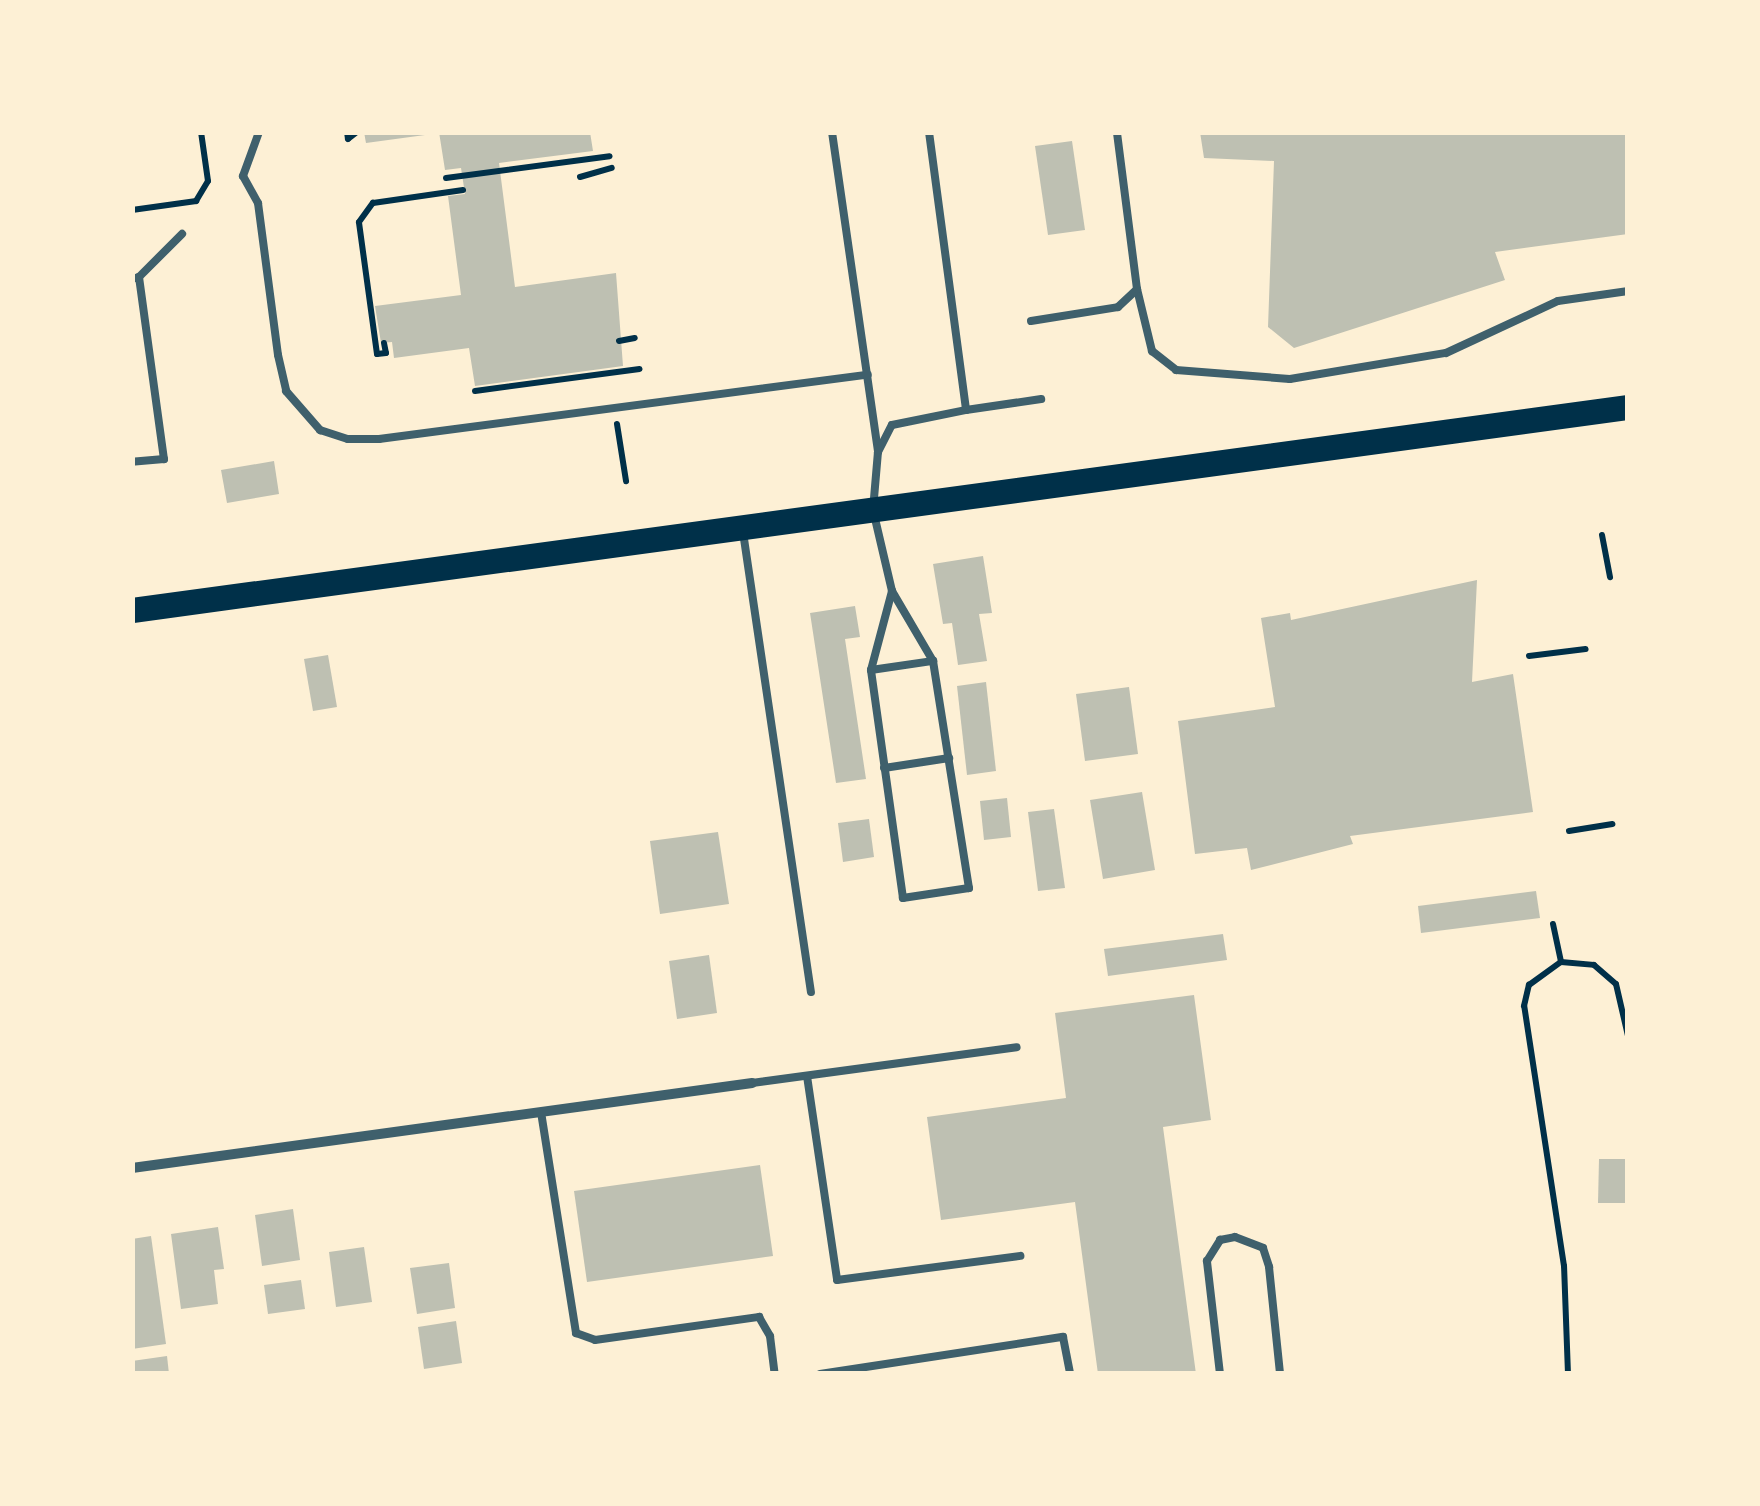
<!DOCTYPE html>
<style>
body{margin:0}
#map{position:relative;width:1760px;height:1506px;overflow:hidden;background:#fdf0d5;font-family:"Titillium Web",sans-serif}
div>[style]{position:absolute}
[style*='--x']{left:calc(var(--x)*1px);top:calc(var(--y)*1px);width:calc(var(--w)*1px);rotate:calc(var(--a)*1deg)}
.building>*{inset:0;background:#bec0b2}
.path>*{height:6px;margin:-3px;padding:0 3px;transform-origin:3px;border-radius:3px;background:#003049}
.service>*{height:8px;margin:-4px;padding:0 4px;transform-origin:4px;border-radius:4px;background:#3f606c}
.minor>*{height:10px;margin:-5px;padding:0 5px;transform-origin:5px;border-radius:5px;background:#3f606c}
.primary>*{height:25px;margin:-12.5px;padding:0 12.5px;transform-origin:12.5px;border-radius:12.5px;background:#003049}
span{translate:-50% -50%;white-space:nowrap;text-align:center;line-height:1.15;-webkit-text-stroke:10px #fdf0d5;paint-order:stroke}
.frame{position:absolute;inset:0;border:135px solid #fdf0d5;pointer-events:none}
</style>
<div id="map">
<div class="building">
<i style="clip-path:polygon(364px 132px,425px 132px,425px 135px,366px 143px)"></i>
<i style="clip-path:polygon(439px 132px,590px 132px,593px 151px,499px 163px,515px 287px,616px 273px,623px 366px,475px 386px,469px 348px,394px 358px,392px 342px,381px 343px,375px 306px,461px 295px,448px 196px,465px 194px,461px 168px,445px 170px)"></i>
<i style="clip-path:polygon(1200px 132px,1628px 132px,1628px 234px,1495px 252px,1505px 280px,1294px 348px,1268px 327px,1274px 161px,1204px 158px)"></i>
<i style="clip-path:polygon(1072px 141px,1085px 230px,1048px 235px,1035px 146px)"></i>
<i style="clip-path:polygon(274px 461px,279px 494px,227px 503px,221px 470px)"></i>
<i style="clip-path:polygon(983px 556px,992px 613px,979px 614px,987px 661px,958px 665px,952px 623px,943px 624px,933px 564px)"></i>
<i style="clip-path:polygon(1477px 580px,1472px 682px,1513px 674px,1533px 812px,1350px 836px,1353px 844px,1251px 870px,1247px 848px,1195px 854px,1178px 721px,1275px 707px,1261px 618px,1290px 613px,1291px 620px)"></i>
<i style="clip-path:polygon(855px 606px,860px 637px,845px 639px,866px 779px,836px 783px,810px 613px)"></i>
<i style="clip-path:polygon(328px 655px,337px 707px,313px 711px,304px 659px)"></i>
<i style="clip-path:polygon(986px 682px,996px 771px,967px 775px,957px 686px)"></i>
<i style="clip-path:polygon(1129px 687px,1138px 754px,1085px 761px,1076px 694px)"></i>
<i style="clip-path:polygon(1142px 792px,1155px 870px,1103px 879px,1090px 800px)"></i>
<i style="clip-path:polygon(1007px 798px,1011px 837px,984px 840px,980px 801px)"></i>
<i style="clip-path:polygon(1054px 809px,1065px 888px,1038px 891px,1028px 812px)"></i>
<i style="clip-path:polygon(869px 819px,874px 857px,843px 862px,838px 823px)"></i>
<i style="clip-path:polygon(718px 832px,729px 904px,660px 914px,650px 841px)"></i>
<i style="clip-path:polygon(1536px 891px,1540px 918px,1421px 933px,1418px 906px)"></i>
<i style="clip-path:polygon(1223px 934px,1227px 960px,1108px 976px,1104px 949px)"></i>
<i style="clip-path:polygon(709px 955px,717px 1013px,677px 1019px,669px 961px)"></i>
<i style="clip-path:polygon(1194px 995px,1211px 1120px,1163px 1127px,1196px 1374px,1098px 1374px,1075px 1202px,941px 1220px,927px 1117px,1066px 1098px,1055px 1013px)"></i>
<i style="clip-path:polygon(1599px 1159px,1628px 1159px,1628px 1203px,1598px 1203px)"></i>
<i style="clip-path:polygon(760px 1165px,773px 1256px,587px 1282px,574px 1191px)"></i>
<i style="clip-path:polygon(293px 1209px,300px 1260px,262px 1266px,255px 1215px)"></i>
<i style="clip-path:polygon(218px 1227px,224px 1269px,214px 1270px,218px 1304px,181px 1309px,171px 1234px)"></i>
<i style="clip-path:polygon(151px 1236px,166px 1344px,132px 1349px,132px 1239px)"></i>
<i style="clip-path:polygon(364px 1247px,372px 1302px,336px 1307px,329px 1252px)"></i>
<i style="clip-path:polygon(449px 1263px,455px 1308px,417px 1314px,410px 1268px)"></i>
<i style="clip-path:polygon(301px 1280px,305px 1309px,268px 1314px,264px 1285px)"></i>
<i style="clip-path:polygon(456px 1321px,462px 1363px,424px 1369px,418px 1327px)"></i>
<i style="clip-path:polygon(167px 1356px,169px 1374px,132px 1374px,132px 1361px)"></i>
</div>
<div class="path">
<i style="--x:347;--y:132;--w:7;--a:82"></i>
<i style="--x:348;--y:139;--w:11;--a:-38"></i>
<i style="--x:580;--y:177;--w:33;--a:-16"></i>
<i style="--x:446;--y:178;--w:165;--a:-7.6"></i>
<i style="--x:132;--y:210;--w:65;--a:-8"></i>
<i style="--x:196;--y:201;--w:23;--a:-59"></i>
<i style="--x:208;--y:181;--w:49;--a:-98.1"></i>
<i style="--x:619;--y:341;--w:16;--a:-11"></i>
<i style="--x:384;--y:343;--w:10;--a:79"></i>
<i style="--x:386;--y:353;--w:9;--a:174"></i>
<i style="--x:377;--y:354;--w:133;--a:-97.8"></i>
<i style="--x:359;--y:222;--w:24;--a:-54"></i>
<i style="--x:373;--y:203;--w:91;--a:-8.2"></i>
<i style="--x:475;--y:391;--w:166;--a:-7.6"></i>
<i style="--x:617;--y:424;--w:58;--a:81"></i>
<i style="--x:1602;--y:535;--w:43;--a:79.2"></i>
<i style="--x:1529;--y:656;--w:57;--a:-7"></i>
<i style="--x:1569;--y:831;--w:44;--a:-9.2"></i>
<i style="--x:1553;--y:924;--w:39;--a:78"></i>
<i style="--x:1568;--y:1374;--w:108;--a:-92.1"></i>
<i style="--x:1564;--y:1266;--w:263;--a:-98.7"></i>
<i style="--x:1524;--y:1006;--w:22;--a:-77"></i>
<i style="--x:1529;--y:985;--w:39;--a:-36"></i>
<i style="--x:1561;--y:962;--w:33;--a:5"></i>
<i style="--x:1594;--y:965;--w:29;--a:41"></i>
<i style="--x:1616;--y:984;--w:53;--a:77"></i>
</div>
<div class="service">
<i style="--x:259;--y:132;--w:47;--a:110"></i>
<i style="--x:243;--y:176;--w:31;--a:61"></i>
<i style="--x:258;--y:203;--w:153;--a:82.5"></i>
<i style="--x:278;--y:355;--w:37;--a:77"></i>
<i style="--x:286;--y:391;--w:52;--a:48.9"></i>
<i style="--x:320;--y:430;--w:29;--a:18"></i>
<i style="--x:348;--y:439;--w:31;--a:0"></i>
<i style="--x:379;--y:439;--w:493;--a:-7.5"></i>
<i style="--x:832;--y:132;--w:323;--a:81.8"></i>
<i style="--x:929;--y:132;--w:280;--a:82.4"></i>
<i style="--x:966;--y:410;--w:76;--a:-8.3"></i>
<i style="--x:139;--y:277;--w:61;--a:-45"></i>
<i style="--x:132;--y:279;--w:7;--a:-16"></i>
<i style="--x:139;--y:277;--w:184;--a:82.2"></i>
<i style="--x:164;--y:459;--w:32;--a:175"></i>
<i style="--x:1137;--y:289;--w:64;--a:76.4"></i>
<i style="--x:1152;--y:351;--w:31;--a:38"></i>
<i style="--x:1176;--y:370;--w:114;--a:4.5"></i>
<i style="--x:1290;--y:379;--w:158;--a:-9.5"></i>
<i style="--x:1446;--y:353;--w:123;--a:-24.9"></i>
<i style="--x:1558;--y:301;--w:71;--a:-8.1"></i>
<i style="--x:1031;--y:321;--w:88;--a:-9.1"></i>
<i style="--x:1118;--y:307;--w:26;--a:-43"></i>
<i style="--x:1137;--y:289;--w:158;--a:-97.3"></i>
<i style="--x:743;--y:532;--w:465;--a:81.6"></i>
<i style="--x:933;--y:661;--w:81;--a:-120.4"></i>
<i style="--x:892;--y:591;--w:83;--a:-103.2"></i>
<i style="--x:873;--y:510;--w:58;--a:-85.1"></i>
<i style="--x:878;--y:452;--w:30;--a:-63"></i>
<i style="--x:892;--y:425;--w:76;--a:-11.5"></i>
<i style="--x:871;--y:670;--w:63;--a:-8.3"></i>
<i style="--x:933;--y:661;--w:230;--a:81"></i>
<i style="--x:969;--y:888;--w:67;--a:171.4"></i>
<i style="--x:903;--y:898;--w:230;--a:-98"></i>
<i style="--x:871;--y:670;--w:82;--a:-75.1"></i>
<i style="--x:884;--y:768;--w:66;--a:-8.7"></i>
<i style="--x:807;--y:1076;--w:206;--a:81.6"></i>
<i style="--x:837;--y:1280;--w:185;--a:-7.5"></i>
<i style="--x:752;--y:1083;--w:267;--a:-7.7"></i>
<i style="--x:541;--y:1112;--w:224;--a:81"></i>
<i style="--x:576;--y:1333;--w:20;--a:20"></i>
<i style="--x:595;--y:1340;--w:166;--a:-8"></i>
<i style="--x:759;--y:1317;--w:22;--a:60"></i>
<i style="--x:770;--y:1336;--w:38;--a:83"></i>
<i style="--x:820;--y:1374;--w:246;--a:-8.7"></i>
<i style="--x:1063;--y:1337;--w:38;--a:79"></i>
<i style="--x:1220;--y:1374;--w:114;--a:-96.6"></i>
<i style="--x:1207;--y:1261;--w:25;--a:-58"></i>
<i style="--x:1220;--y:1240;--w:15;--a:-11"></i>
<i style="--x:1235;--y:1237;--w:30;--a:21"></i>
<i style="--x:1263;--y:1248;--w:20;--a:72"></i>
<i style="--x:1269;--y:1267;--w:108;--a:84.1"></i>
</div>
<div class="minor">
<i style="--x:132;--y:1168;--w:626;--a:-7.81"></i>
</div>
<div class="primary">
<i style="--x:132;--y:610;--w:1510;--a:-7.73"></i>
</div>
<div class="frame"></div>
</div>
